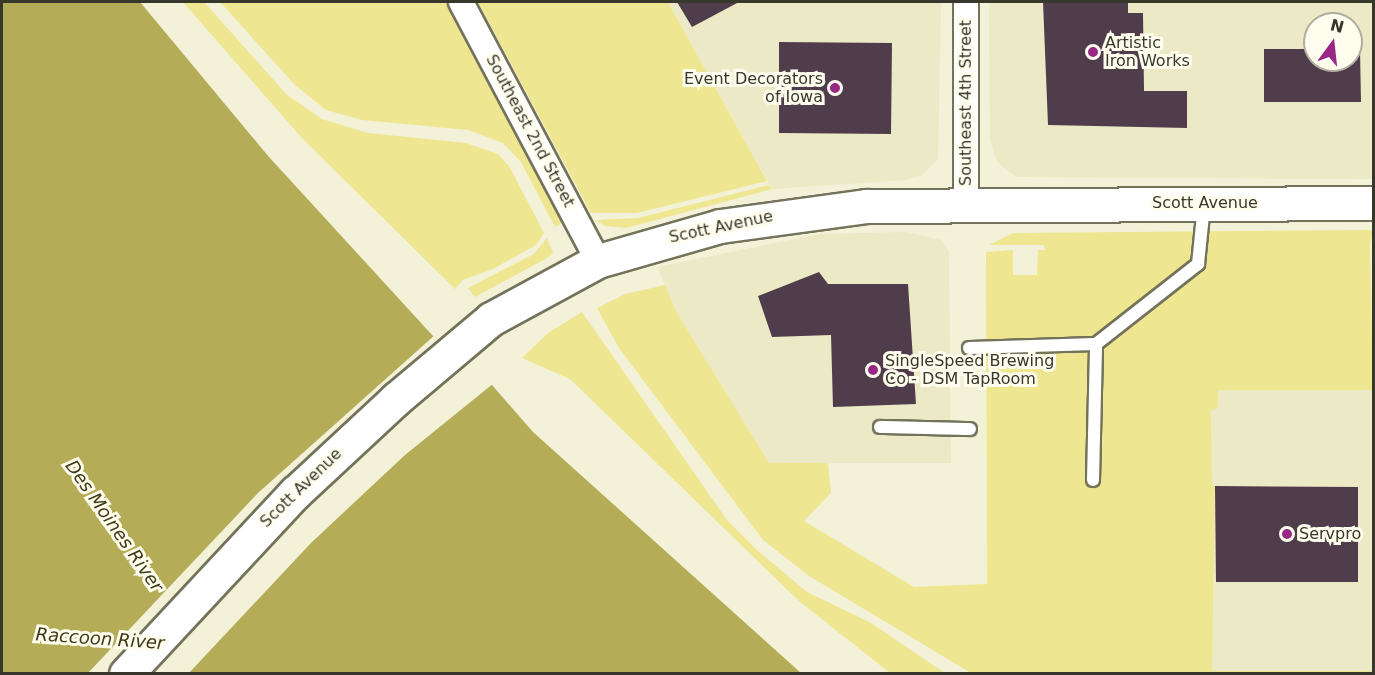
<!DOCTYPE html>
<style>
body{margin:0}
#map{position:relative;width:1375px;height:675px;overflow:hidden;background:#f3f1d7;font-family:"DejaVu Sans",sans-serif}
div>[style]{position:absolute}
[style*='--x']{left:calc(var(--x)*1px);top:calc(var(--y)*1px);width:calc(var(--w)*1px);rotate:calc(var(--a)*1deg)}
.built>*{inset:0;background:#ece9c7}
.green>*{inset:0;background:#eee690}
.water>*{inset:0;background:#b4ac57}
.pier>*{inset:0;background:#f3f1d7}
.building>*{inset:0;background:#503d4b}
.roads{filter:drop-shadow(2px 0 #73725a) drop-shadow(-2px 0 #73725a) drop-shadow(0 2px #73725a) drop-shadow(0 -2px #73725a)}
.lane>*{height:12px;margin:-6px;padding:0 6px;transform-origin:6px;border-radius:6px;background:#fff}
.street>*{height:24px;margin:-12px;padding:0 12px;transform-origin:12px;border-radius:12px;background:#fff}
.secondary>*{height:33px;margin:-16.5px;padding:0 16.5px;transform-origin:16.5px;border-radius:16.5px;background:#fff}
.dots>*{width:16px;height:16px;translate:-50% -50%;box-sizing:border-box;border:3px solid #fffeee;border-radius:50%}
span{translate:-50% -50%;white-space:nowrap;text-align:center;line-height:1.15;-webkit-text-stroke:6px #fffeee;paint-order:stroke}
.poi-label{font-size:16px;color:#37372c}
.left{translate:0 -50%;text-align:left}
.right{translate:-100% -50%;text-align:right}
.street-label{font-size:16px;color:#37372c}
.water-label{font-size:18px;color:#3c3914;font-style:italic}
.frame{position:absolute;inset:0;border:3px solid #37372c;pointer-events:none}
.north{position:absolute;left:1303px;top:12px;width:60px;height:60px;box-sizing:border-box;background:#fffeee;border:2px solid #afaea0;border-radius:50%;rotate:15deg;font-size:16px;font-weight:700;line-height:24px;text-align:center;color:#37372c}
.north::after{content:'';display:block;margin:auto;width:21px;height:27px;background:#982785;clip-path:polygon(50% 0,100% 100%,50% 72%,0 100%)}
</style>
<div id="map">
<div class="built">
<i style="clip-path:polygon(668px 2px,941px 2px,938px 159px,922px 175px,906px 180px,772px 189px)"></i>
<i style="clip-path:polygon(evenodd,989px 2px,1373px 2px,1373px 179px,1016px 177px,997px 162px,990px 140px,989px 2px,1315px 24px,1351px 24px,1351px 60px,1315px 60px,1315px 24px)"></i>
<i style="clip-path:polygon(907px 232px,941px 240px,949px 252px,951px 463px,769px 463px,677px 313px,657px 267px,820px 234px)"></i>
<i style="clip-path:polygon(1218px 390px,1373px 390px,1373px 671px,1212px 671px,1215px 487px,1212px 486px,1211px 410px,1218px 407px)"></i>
</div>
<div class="green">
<i style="clip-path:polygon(183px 2px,204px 2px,287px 95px,322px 119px,368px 133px,466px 143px,498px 154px,509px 166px,544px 233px,536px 245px,493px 269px,463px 280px,455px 289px,301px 137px)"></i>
<i style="clip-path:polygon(220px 2px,447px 2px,562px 223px,555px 227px,521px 162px,503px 143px,468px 130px,362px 120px,326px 110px,295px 85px)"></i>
<i style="clip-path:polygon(478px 2px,668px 2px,767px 181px,637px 213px,591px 213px)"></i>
<i style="clip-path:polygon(769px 185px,772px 189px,626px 228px,605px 226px,596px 220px,638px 218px)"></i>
<i style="clip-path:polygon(1373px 230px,1370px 245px,1373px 390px,1218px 390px,1218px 407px,1211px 411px,1212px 486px,1215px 486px,1212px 671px,1373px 671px,1373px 649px,1373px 673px,971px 673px,809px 576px,763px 540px,619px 348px,597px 308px,625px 294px,665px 285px,677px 313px,769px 463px,828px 463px,831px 493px,804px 521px,914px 587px,987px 584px,986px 252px,1013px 250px,1013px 275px,1037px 275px,1038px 250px,1045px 250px,1044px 245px,989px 245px,1013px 233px)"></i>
<i style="clip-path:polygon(547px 238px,553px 253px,547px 258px,475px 297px,468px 288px,534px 254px)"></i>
<i style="clip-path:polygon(582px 312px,727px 520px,758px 551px,807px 592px,871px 623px,945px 673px,890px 673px,799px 601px,570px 379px,522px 358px,548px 333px)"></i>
</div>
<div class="water">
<i style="clip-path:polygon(2px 2px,140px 2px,269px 157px,433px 336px,492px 385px,533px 432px,801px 673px,2px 673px)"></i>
</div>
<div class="pier">
<i style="clip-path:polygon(436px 334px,494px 383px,405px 455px,311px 543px,188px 674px,88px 673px,258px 493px)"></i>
</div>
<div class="building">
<i style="clip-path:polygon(677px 2px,739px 2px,692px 27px)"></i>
<i style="clip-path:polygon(1043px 2px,1128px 2px,1128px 13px,1143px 13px,1144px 91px,1187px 91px,1187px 128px,1048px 125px)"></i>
<i style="clip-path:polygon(779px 42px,892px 43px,891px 134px,779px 133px)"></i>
<i style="clip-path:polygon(1264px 49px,1315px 49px,1315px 60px,1351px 60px,1351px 49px,1360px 49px,1361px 102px,1264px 102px)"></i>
<i style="clip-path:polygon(819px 272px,828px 284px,908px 284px,916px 404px,833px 407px,831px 335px,772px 337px,758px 296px)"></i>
<i style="clip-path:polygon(1215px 486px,1358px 487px,1358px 582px,1216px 582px)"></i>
</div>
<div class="roads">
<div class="lane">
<i style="--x:969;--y:348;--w:127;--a:-1.8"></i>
<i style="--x:880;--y:427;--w:90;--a:1.3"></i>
<i style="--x:1093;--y:480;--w:136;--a:-88.7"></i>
<i style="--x:1096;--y:344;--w:130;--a:-38.1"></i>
<i style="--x:1198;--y:264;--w:59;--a:-84.2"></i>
</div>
<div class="street">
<i style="--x:461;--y:2;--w:293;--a:62.1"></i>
<i style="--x:966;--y:204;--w:202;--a:-90"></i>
</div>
<div class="secondary">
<i style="--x:126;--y:674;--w:249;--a:-47"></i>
<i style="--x:296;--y:492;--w:137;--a:-42.9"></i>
<i style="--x:396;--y:399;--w:124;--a:-40.1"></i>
<i style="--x:491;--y:319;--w:122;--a:-28.5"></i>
<i style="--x:598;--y:261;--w:127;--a:-16"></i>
<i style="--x:720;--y:226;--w:147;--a:-7.8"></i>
<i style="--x:866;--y:206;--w:508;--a:-0.34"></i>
</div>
</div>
<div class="dots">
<i style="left:1093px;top:52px;background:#982785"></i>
<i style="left:835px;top:88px;background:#982785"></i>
<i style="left:873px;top:370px;background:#982785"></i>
<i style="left:1287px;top:534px;background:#982785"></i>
</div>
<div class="poi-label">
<span class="left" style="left:1105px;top:52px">Artistic<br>Iron Works</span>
<span class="right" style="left:823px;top:88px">Event Decorators<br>of Iowa</span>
<span class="left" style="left:885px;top:370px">SingleSpeed Brewing<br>Co - DSM TapRoom</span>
<span class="left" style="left:1299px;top:534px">Servpro</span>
</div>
<div class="street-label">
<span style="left:966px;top:103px;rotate:-90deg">Southeast 4th Street</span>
<span style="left:530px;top:131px;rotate:62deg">Southeast 2nd Street</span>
<span style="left:1205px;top:203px">Scott Avenue</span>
<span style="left:721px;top:227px;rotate:-12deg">Scott Avenue</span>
<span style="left:301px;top:488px;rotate:-44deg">Scott Avenue</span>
</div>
<div class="water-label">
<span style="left:114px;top:526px;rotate:55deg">Des Moines River</span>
<span style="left:100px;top:639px;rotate:4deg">Raccoon River</span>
</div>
<div class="frame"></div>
<div class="north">N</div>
</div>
